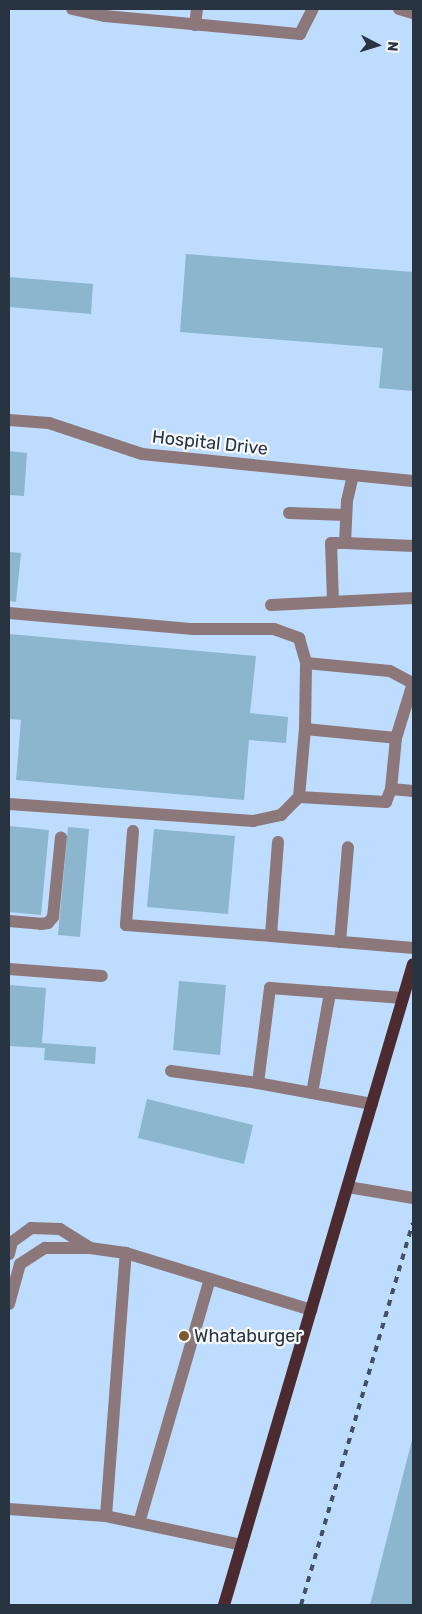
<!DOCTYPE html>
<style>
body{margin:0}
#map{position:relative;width:422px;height:1614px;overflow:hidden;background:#bedcfd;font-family:Rubik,sans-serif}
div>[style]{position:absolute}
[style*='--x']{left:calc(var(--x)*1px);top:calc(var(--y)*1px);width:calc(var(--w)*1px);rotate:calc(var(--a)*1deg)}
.building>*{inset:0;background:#8cb6cd}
.minor>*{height:12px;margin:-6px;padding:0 6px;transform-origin:6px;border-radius:6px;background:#8c787a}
.major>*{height:12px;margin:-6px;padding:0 6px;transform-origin:6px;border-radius:6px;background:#4b2b30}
.rail>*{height:4px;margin-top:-2px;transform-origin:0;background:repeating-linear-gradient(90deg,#425060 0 6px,transparent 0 12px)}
.dots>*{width:14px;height:14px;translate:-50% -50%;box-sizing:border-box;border:2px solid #f7fafd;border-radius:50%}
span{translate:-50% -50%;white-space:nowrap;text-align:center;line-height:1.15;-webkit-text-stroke:4.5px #f7fafd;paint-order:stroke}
.street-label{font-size:18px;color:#293441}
.poi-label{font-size:18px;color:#293441}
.left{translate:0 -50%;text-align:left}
.frame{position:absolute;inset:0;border:10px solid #293441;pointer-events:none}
.north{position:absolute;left:352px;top:20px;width:50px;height:50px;-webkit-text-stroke:4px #f7fafd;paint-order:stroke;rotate:95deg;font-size:14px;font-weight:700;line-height:20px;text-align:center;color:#293441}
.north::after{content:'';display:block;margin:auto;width:18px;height:22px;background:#293441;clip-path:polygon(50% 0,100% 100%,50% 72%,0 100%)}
</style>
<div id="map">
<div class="building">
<i style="clip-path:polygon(186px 254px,413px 272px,413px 391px,379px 388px,383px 348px,180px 332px)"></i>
<i style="clip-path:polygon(9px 277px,93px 284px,91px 314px,9px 307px)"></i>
<i style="clip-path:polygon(9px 451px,27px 453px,24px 496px,9px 495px)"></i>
<i style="clip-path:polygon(9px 552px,21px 553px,16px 602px,9px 601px)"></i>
<i style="clip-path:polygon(9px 634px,256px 656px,250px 713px,288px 717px,286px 743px,249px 740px,244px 800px,16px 780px,21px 720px,9px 719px)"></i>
<i style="clip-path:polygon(9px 826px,49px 830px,41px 915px,9px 912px)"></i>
<i style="clip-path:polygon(68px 827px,89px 829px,80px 937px,58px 935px)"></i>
<i style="clip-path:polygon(154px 829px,235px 836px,228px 914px,147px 907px)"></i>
<i style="clip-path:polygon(179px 981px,226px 985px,220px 1055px,173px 1050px)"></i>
<i style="clip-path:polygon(9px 985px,46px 988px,42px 1043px,96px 1047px,95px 1064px,44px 1060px,45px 1048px,9px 1046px)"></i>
<i style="clip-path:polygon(147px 1099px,253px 1125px,244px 1164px,138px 1138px)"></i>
<i style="clip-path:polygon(413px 1436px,413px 1605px,370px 1605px)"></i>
</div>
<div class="minor">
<i style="--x:72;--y:9;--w:34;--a:12"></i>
<i style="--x:105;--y:16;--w:196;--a:5.3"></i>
<i style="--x:300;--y:34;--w:28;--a:-63"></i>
<i style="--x:399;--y:9;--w:15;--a:16"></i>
<i style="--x:195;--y:25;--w:16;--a:-83"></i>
<i style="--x:9;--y:420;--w:40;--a:4.3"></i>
<i style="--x:49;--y:423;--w:98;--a:18.4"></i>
<i style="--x:142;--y:454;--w:272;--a:5.7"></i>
<i style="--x:353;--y:475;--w:27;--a:103"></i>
<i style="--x:347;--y:501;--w:42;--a:92.7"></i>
<i style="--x:345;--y:543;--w:68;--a:2.5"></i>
<i style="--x:289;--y:513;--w:57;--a:2"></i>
<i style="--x:333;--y:602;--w:59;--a:-91.9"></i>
<i style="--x:331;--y:543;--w:14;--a:0"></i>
<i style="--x:271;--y:605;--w:142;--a:-2.8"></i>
<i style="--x:9;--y:613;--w:185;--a:5"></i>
<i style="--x:193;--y:629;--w:81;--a:0"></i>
<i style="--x:274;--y:629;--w:27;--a:20"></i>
<i style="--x:299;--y:638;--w:26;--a:74"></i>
<i style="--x:413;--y:683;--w:58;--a:107.2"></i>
<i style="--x:396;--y:738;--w:51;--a:95.6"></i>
<i style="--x:391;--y:789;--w:22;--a:5"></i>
<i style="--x:305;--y:729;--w:91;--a:5.6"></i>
<i style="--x:391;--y:789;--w:14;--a:111"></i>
<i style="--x:386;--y:802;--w:87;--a:-176.7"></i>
<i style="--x:299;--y:797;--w:68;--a:-85"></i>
<i style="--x:305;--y:729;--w:66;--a:-89.1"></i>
<i style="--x:306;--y:663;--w:84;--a:5.4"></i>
<i style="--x:390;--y:671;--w:26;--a:28"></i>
<i style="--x:9;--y:804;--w:245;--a:4"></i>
<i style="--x:253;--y:821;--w:29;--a:-12"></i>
<i style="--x:281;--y:815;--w:25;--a:-45"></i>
<i style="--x:133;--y:831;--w:94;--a:94.3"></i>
<i style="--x:126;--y:925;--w:145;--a:4.3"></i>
<i style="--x:278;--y:842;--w:94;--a:94.3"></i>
<i style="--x:271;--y:936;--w:143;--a:4.8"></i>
<i style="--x:9;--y:921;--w:32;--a:5"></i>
<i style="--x:41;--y:924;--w:7;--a:-8"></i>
<i style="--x:48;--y:923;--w:8;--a:-50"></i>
<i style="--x:53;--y:917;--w:80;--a:-84.3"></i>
<i style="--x:340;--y:942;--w:95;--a:-85.2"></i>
<i style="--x:9;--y:969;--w:93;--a:4.3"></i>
<i style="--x:171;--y:1071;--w:88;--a:7.9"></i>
<i style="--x:312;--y:1093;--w:102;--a:-79.8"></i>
<i style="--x:372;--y:1104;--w:116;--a:-169.6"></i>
<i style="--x:258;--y:1083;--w:96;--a:-82.8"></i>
<i style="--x:270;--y:988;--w:133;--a:4.3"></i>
<i style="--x:348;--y:1187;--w:66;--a:9.6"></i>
<i style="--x:9;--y:1254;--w:12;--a:-76"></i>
<i style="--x:12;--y:1242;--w:24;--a:-36"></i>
<i style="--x:31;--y:1228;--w:29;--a:2"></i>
<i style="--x:60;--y:1229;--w:36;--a:32"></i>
<i style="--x:9;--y:1304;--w:41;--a:-74.6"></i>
<i style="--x:20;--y:1264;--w:30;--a:-33"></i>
<i style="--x:45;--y:1248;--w:45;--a:0"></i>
<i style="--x:90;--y:1248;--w:36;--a:8"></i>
<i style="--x:9;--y:1509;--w:97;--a:4.1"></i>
<i style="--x:139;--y:1523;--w:254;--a:-73.8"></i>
<i style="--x:242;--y:1545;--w:139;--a:-168"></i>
<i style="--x:106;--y:1516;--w:264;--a:-85.7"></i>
<i style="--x:126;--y:1253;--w:194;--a:17.1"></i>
</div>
<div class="major">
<i style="--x:224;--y:1605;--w:668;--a:-73.57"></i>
</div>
<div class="rail">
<i style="--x:301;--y:1605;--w:398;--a:-73.7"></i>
</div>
<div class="dots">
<i style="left:184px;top:1336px;background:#7c5b31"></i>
</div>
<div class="street-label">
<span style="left:210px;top:443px;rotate:6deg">Hospital Drive</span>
</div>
<div class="poi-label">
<span class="left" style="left:194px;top:1336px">Whataburger</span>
</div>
<div class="frame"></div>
<div class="north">N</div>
</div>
